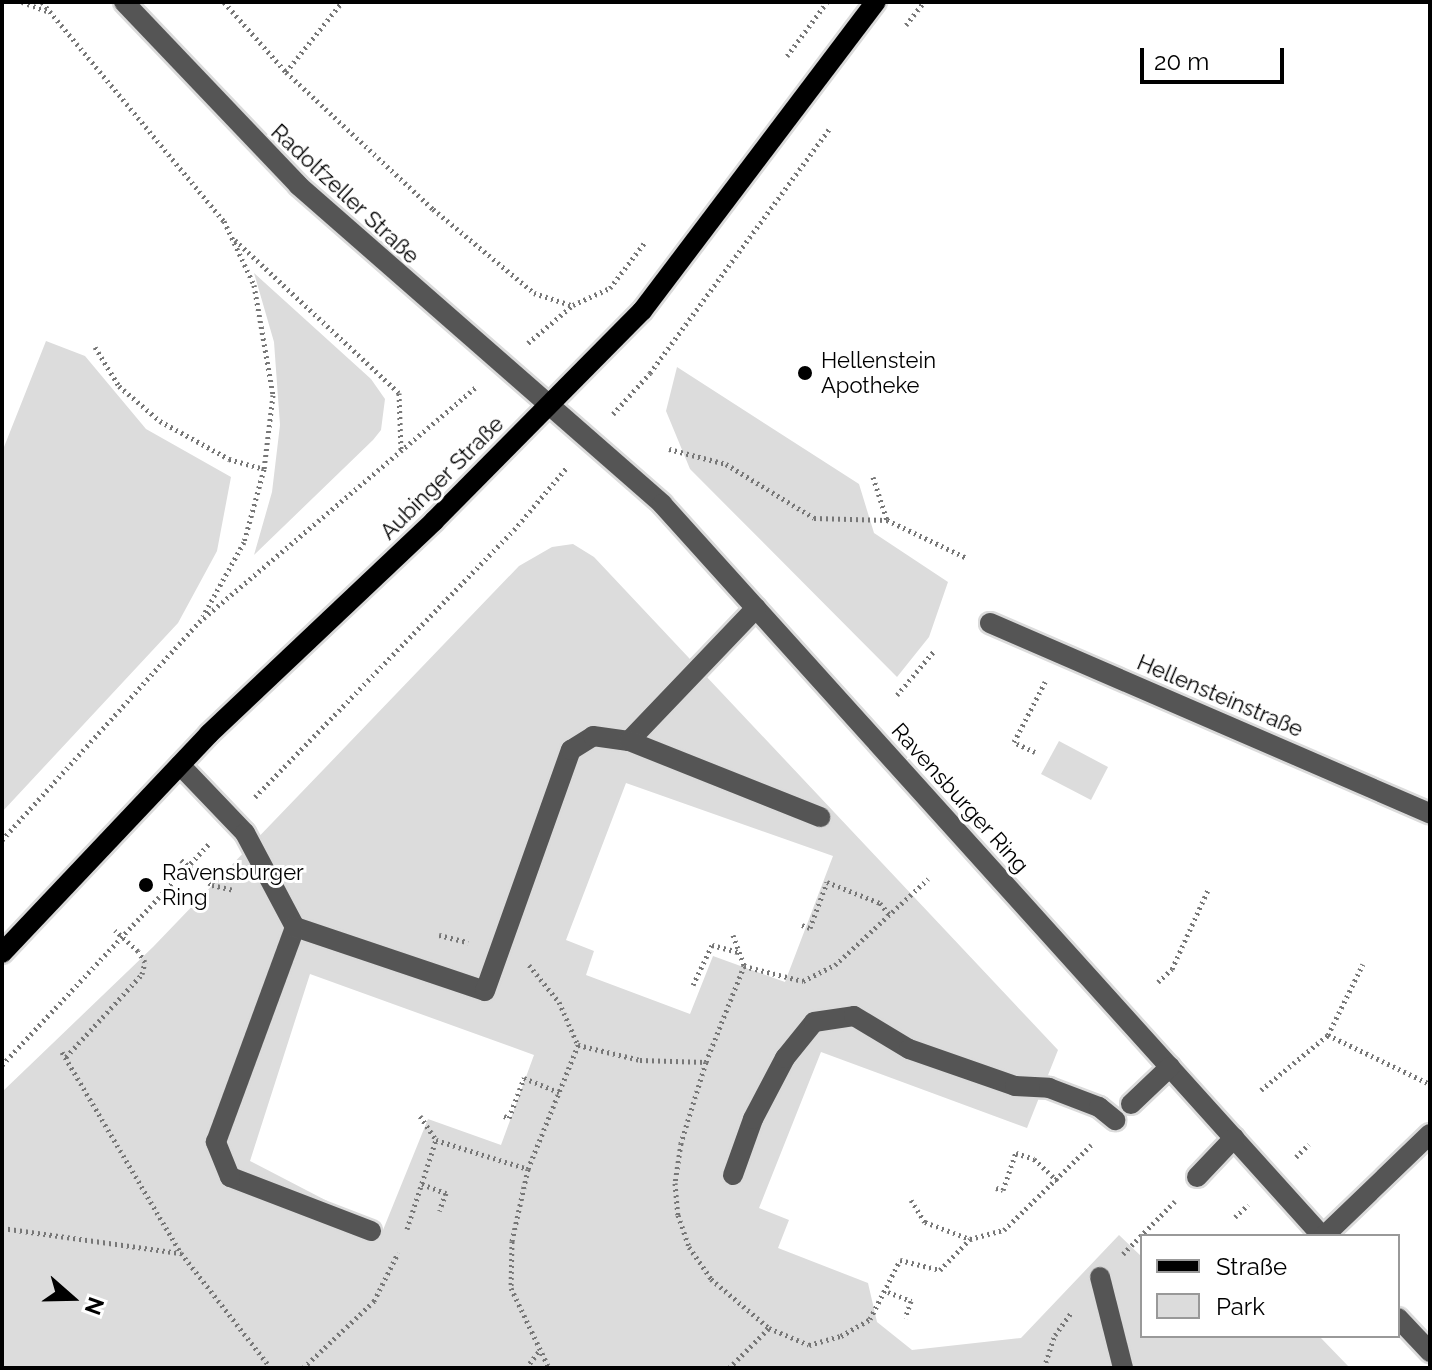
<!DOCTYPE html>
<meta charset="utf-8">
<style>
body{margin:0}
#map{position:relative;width:1432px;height:1370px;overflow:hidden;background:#fff;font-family:Raleway,sans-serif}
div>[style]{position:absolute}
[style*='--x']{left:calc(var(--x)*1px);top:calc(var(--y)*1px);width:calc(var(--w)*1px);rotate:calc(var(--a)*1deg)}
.green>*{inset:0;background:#dcdcdc}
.path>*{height:5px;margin-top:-2.5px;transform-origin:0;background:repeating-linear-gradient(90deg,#777 0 2px,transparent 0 6px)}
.roads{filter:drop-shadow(2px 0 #dbdbdb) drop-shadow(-2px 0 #dbdbdb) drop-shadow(0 2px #dbdbdb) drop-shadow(0 -2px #dbdbdb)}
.minor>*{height:20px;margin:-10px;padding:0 10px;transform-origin:10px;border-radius:10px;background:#555}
.major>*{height:20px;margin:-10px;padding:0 10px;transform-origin:10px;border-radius:10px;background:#000}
.dots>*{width:22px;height:22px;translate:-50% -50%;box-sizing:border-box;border:4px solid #fff;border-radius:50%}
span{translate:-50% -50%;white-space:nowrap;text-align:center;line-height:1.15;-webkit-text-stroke:6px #fff;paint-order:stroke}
.street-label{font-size:22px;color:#000}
.poi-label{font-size:22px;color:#000}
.left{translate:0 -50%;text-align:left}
.frame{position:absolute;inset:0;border:4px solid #000;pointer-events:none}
.legend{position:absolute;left:1140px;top:1234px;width:260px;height:104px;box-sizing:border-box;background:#fff;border:2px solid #999;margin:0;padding:10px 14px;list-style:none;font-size:24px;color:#000}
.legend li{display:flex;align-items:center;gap:16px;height:40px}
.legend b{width:40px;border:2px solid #999}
.north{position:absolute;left:32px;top:1258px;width:80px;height:80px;-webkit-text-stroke:6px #fff;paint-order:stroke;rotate:110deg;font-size:22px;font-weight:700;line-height:32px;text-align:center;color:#000}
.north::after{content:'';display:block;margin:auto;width:28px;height:36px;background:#000;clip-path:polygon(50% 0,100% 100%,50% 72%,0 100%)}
.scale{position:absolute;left:1140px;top:48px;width:144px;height:36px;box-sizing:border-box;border:4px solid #000;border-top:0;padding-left:10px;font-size:24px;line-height:28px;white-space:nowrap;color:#000;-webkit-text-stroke:6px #fff;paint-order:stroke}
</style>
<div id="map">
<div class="green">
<i style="clip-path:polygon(254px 273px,371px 379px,385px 399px,381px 430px,373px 440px,254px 555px,272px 492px,280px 425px,274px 342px)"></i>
<i style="clip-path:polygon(46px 341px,85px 356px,146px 429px,231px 477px,217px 551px,178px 623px,2px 812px,2px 452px)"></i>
<i style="clip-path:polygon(677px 367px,859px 484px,874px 533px,948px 582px,929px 637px,897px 677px,690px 469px,666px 411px)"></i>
<i style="clip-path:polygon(evenodd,573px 544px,594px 557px,1058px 1050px,1027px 1128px,821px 1052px,759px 1208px,789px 1220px,778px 1248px,868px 1283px,877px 1322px,912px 1350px,1021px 1338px,1119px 1235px,1142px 1257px,1142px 1336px,1319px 1336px,1350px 1368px,2px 1368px,2px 1092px,153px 947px,519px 566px,552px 547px,573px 544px,626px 783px,833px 856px,785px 982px,713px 956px,690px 1014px,586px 975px,594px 951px,566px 940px,626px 783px,573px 544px,310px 974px,534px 1055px,501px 1145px,428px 1119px,383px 1230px,250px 1161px,310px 974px)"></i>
<i style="clip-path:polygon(1059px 741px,1108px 767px,1091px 800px,1041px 774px)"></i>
</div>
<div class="path">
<i style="--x:22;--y:2;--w:29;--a:20"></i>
<i style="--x:42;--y:2;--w:285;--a:50.3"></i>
<i style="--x:224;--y:221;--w:71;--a:64.9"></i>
<i style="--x:254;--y:285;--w:112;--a:80.2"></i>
<i style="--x:273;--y:395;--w:75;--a:96.9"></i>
<i style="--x:264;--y:469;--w:76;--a:105.3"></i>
<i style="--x:244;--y:542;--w:85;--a:119"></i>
<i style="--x:224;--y:2;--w:94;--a:48.5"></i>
<i style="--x:286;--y:72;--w:201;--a:43"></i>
<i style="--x:433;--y:209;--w:131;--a:39.7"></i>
<i style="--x:534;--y:293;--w:40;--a:18"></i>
<i style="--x:906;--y:25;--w:29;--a:-52"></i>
<i style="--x:787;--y:56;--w:67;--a:-53.5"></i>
<i style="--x:286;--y:72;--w:90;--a:-51.3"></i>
<i style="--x:235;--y:240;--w:224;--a:43"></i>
<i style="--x:399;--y:393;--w:57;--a:88"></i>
<i style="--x:528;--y:343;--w:59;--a:-40.2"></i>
<i style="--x:573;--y:305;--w:41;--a:-24.7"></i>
<i style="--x:610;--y:288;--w:58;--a:-52.7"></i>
<i style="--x:95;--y:347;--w:46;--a:58.4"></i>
<i style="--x:119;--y:386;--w:54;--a:40.5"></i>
<i style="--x:160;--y:421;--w:79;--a:28.8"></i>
<i style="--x:229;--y:459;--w:36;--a:16"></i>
<i style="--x:613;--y:414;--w:55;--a:-47.9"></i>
<i style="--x:650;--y:373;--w:303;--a:-53.7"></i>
<i style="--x:669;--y:449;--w:59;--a:14.7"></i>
<i style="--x:726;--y:464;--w:103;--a:31.5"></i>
<i style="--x:814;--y:518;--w:73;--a:1.6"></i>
<i style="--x:873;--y:477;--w:45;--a:72"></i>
<i style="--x:887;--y:520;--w:89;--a:25.4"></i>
<i style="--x:897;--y:695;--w:57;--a:-49.9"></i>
<i style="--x:1035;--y:752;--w:23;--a:-155"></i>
<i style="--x:1014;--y:742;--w:68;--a:-62.7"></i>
<i style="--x:255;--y:797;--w:372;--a:-45.9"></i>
<i style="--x:514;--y:530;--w:82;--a:-49.9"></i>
<i style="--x:2;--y:840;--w:294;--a:-47.9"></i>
<i style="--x:199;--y:622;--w:365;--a:-40.3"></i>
<i style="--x:181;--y:860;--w:40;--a:39"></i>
<i style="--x:212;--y:885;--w:23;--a:13"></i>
<i style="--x:802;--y:925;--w:9;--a:21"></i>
<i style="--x:810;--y:928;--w:49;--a:-69.7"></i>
<i style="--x:827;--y:882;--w:57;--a:21.6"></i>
<i style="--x:880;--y:903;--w:14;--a:51"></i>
<i style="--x:439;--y:935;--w:30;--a:14"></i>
<i style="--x:733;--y:935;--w:33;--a:70"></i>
<i style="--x:529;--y:965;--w:48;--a:51"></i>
<i style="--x:559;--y:1002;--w:47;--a:66.2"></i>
<i style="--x:578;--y:1045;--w:64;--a:13.6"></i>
<i style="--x:640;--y:1060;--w:66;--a:1.7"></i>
<i style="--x:706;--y:1062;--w:103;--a:-68.4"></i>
<i style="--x:744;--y:966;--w:61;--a:14.3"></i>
<i style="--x:803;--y:981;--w:36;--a:-27"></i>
<i style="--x:835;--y:965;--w:127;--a:-42.8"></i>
<i style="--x:1158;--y:982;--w:19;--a:-43"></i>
<i style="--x:1172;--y:969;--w:87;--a:-65.5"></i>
<i style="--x:693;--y:985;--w:44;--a:-64.6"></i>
<i style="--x:712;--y:945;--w:28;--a:15"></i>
<i style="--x:1328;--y:1035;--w:79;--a:-63.8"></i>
<i style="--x:62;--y:1052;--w:234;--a:59.4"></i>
<i style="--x:181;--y:1253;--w:146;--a:52"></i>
<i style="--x:66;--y:1057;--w:113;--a:-47.5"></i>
<i style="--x:142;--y:974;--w:12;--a:-76"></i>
<i style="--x:145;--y:962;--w:13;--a:-122"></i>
<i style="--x:138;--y:951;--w:31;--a:-138"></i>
<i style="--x:706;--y:1062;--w:85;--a:107.2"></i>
<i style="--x:681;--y:1143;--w:40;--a:98.5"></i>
<i style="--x:675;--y:1183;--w:32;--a:85"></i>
<i style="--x:678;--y:1215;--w:34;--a:71"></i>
<i style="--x:689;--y:1247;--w:39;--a:55"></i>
<i style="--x:711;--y:1279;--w:76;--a:40.2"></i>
<i style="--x:769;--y:1328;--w:43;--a:23"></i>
<i style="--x:809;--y:1345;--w:33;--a:-16"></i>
<i style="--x:841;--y:1336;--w:34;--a:-30"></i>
<i style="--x:870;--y:1319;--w:66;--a:-63"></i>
<i style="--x:900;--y:1260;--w:41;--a:14"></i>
<i style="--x:940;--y:1270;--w:43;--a:-45.9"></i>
<i style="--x:2;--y:1065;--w:303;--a:-46.9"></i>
<i style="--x:1261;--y:1090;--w:87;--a:-39.4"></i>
<i style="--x:1328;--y:1035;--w:113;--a:25.7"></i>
<i style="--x:420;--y:1116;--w:29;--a:56"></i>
<i style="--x:504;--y:1116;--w:5;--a:22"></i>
<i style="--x:509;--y:1118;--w:43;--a:-69.4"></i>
<i style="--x:524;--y:1078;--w:38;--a:22"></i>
<i style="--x:1296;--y:1157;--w:18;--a:-45"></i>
<i style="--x:528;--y:1169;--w:74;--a:102.5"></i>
<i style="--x:512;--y:1241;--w:47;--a:91.2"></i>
<i style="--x:511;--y:1288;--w:89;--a:64.6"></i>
<i style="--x:422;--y:1184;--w:26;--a:21"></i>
<i style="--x:446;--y:1193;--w:19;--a:111"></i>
<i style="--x:996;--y:1188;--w:7;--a:16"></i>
<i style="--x:1003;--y:1190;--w:39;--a:-71"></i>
<i style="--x:1016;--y:1153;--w:19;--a:18"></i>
<i style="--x:1034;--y:1159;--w:33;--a:43"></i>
<i style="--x:911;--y:1200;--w:26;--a:58"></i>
<i style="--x:925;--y:1222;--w:48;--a:20.7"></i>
<i style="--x:970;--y:1239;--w:35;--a:-15"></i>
<i style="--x:1004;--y:1230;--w:122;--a:-44.3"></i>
<i style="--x:1235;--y:1217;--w:18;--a:-43"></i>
<i style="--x:2;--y:1228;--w:181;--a:8"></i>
<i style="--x:407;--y:1229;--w:94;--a:-72"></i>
<i style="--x:436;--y:1140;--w:96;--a:17.5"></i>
<i style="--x:528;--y:1169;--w:134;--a:-68"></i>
<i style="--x:1123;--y:1254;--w:74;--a:-45.5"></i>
<i style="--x:888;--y:1292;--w:25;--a:21"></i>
<i style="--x:911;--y:1301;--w:18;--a:109"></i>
<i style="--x:303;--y:1368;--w:98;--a:-43.3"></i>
<i style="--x:374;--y:1301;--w:54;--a:-63.4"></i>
<i style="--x:526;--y:1368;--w:23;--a:-52"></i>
<i style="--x:729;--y:1368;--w:57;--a:-45"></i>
<i style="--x:1044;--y:1368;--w:35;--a:-72"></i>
<i style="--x:1055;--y:1335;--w:29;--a:-54"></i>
</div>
<div class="roads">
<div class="minor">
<i style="--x:124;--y:2;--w:253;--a:46.4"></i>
<i style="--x:298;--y:185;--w:484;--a:41.2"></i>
<i style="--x:662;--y:504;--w:986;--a:47.96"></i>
<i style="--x:990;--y:623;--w:479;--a:23.4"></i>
<i style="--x:629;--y:741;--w:184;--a:-46.3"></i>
<i style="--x:180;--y:765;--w:94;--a:46.3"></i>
<i style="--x:245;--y:833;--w:106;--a:62"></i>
<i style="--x:1131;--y:1104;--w:54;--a:-43.5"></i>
<i style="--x:733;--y:1175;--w:59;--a:-70.3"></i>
<i style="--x:753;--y:1119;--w:69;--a:-62.3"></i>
<i style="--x:785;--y:1058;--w:46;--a:-51.1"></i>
<i style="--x:814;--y:1022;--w:40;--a:-8.5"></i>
<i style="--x:854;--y:1016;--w:64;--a:31"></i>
<i style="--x:909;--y:1049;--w:112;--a:19.2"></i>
<i style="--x:1015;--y:1086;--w:34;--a:3"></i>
<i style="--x:1049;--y:1088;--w:53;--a:20.8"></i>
<i style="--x:1099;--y:1107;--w:21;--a:39"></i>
<i style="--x:1197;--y:1177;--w:54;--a:-46.5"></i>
<i style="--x:371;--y:1231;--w:151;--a:-159"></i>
<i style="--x:230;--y:1177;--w:38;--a:-112"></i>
<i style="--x:216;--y:1142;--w:229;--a:-69.8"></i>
<i style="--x:295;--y:927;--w:200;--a:18.6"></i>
<i style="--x:485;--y:991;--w:256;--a:-70.4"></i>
<i style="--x:571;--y:750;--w:26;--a:-32"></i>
<i style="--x:593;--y:736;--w:36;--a:8"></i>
<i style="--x:629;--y:741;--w:206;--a:21.7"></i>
<i style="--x:1324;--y:1236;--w:147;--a:-43.9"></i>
<i style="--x:1100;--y:1277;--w:94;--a:75.8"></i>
<i style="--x:1398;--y:1318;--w:47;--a:46.7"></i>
</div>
<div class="major">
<i style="--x:2;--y:953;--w:301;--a:-46.6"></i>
<i style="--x:209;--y:734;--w:310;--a:-43.4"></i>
<i style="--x:434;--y:521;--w:296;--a:-45.3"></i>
<i style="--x:642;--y:311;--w:388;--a:-52.9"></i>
</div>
</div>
<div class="dots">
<i style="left:805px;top:373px;background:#000"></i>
<i style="left:146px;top:885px;background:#000"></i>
</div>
<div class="street-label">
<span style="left:345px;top:194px;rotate:43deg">Radolfzeller Straße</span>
<span style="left:442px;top:478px;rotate:-45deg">Aubinger Straße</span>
<span style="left:1220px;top:696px;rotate:23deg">Hellensteinstraße</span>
<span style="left:960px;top:798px;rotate:48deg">Ravensburger Ring</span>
</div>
<div class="poi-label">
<span class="left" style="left:821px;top:373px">Hellenstein<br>Apotheke</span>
<span class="left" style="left:162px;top:885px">Ravensburger<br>Ring</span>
</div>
<div class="frame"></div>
<ul class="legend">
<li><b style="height:10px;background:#000"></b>Straße</li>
<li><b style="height:22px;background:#dcdcdc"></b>Park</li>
</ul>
<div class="north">N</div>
<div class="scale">20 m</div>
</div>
